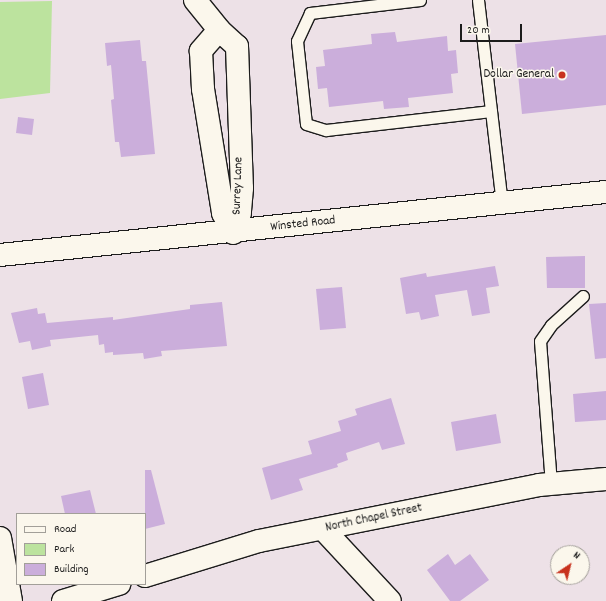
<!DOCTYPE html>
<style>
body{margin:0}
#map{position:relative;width:606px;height:601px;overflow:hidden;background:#ede1e7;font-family:Dekko,sans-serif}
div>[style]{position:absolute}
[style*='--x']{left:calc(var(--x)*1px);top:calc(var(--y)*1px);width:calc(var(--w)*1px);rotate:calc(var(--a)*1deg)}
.green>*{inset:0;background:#bce39e}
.building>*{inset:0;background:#cbaedb}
.roads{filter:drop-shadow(1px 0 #1c1c1c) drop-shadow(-1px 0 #1c1c1c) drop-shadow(0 1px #1c1c1c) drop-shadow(0 -1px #1c1c1c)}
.service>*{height:11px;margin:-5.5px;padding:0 5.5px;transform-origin:5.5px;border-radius:5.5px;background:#fbf7ec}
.minor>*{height:22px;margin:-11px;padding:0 11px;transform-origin:11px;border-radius:11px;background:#fbf7ec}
.primary>*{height:22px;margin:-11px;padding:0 11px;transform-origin:11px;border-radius:11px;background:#fbf7ec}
.dots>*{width:11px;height:11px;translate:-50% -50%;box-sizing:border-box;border:2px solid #fbf7ec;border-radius:50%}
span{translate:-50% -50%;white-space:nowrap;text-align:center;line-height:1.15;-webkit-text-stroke:3px #fbf7ec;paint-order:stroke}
.poi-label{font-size:13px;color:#1c1c1c}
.right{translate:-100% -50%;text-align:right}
.street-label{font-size:13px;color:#1c1c1c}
.legend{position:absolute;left:16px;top:513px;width:130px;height:72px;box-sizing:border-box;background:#fbf7ec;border:1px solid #a29f99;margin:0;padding:5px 7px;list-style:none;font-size:12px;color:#1c1c1c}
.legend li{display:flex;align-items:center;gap:8px;height:20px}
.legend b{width:20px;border:1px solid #a29f99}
.north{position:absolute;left:550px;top:545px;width:40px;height:40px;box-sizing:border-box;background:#fbf7ec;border:1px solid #a29f99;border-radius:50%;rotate:35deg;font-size:11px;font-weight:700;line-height:16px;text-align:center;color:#1c1c1c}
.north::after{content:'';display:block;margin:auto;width:14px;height:18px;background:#c8321e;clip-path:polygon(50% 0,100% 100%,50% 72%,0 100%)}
.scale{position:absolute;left:460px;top:24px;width:62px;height:18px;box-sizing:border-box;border:2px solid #1c1c1c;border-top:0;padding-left:5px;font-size:12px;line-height:14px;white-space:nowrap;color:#1c1c1c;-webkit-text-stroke:3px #fbf7ec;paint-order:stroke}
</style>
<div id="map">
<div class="green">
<i style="clip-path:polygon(52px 1px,50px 93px,0 99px,0 2px)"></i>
</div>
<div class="building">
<i style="clip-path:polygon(395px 32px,397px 42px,447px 36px,448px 51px,456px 50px,458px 73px,451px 74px,453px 93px,408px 98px,409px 107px,384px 109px,383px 101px,329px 107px,327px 88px,318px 89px,316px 67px,325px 66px,323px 50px,372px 44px,371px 34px)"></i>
<i style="clip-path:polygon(606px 35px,606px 105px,522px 114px,515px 44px)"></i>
<i style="clip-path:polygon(140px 40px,142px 61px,146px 61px,155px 154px,121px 157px,119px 142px,115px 142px,111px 100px,114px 99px,111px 65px,107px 66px,105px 43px)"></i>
<i style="clip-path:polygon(18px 117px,34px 119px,32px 135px,16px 133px)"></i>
<i style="clip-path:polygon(585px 256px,585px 288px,547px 288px,546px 257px)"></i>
<i style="clip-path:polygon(495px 266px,499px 286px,486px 288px,490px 313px,472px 316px,467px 290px,435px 295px,439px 316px,421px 320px,419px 312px,406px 314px,400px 278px,426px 273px,427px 277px)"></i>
<i style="clip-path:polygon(342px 287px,346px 328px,320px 330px,316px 289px)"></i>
<i style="clip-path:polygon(222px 302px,227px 346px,161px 351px,162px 356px,144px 359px,143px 353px,113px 355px,113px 352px,105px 353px,104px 344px,99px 345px,98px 335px,50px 340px,51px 346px,32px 350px,30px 341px,19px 343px,11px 313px,37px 308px,38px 314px,45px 313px,47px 323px,113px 317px,113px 320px,190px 309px,190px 305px)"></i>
<i style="clip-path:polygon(606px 303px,606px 358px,595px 359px,589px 304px)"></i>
<i style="clip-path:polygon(43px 373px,49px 405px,28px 409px,22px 377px)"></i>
<i style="clip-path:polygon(606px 391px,606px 420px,575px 422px,573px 394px)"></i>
<i style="clip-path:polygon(391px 398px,405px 444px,382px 450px,379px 442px,346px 453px,348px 460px,337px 464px,338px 467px,299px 479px,303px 490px,271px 500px,262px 468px,312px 454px,308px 441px,341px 431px,338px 421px,357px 415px,355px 409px)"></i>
<i style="clip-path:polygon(496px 414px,501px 443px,456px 451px,451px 422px)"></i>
<i style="clip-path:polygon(145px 470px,151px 470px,165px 524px,145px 529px)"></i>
<i style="clip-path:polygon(90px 490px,96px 514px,65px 514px,61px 496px)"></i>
<i style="clip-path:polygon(448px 554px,455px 565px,470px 554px,489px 580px,460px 601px,450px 601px,427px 570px)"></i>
</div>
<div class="roads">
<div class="service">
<i style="--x:420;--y:0;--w:111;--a:173.3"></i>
<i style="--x:310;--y:13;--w:31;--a:115"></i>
<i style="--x:297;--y:41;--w:83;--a:83.8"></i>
<i style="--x:306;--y:124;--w:21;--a:17"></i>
<i style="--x:326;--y:130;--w:166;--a:-6.6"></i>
<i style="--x:478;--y:0;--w:204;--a:83.3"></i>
<i style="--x:551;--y:484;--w:143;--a:-94.4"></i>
<i style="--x:540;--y:341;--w:19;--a:-55"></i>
<i style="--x:551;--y:325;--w:43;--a:-42.2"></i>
</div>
<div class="minor">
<i style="--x:195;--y:0;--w:38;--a:51"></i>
<i style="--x:219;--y:30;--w:24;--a:42"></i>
<i style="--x:237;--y:46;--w:142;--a:88"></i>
<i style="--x:242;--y:188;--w:25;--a:95"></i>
<i style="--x:240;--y:213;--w:21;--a:109"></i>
<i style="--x:219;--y:30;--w:28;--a:131"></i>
<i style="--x:201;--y:51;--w:38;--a:87"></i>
<i style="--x:203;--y:89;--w:126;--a:80.8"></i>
<i style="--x:223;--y:213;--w:22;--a:63"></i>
<i style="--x:323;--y:529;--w:98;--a:47.1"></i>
<i style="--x:0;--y:538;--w:64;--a:80.1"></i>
<i style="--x:145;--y:576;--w:119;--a:-17.1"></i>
<i style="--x:259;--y:541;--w:286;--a:-11.3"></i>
<i style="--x:539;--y:485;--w:67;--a:-5.1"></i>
<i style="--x:63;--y:601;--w:59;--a:-16.9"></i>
</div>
<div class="primary">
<i style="--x:0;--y:255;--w:609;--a:-5.94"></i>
</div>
</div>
<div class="dots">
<i style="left:562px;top:75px;background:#c8321e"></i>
</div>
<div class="poi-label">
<span class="right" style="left:554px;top:75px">Dollar General</span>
</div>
<div class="street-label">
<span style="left:239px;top:186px;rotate:-88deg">Surrey Lane</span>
<span style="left:303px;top:225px;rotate:-6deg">Winsted Road</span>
<span style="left:374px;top:519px;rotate:-12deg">North Chapel Street</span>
</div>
<ul class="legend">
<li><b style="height:5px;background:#fbf7ec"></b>Road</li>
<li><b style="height:11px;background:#bce39e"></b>Park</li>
<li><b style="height:11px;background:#cbaedb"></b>Building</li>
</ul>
<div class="north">N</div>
<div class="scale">20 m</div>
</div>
